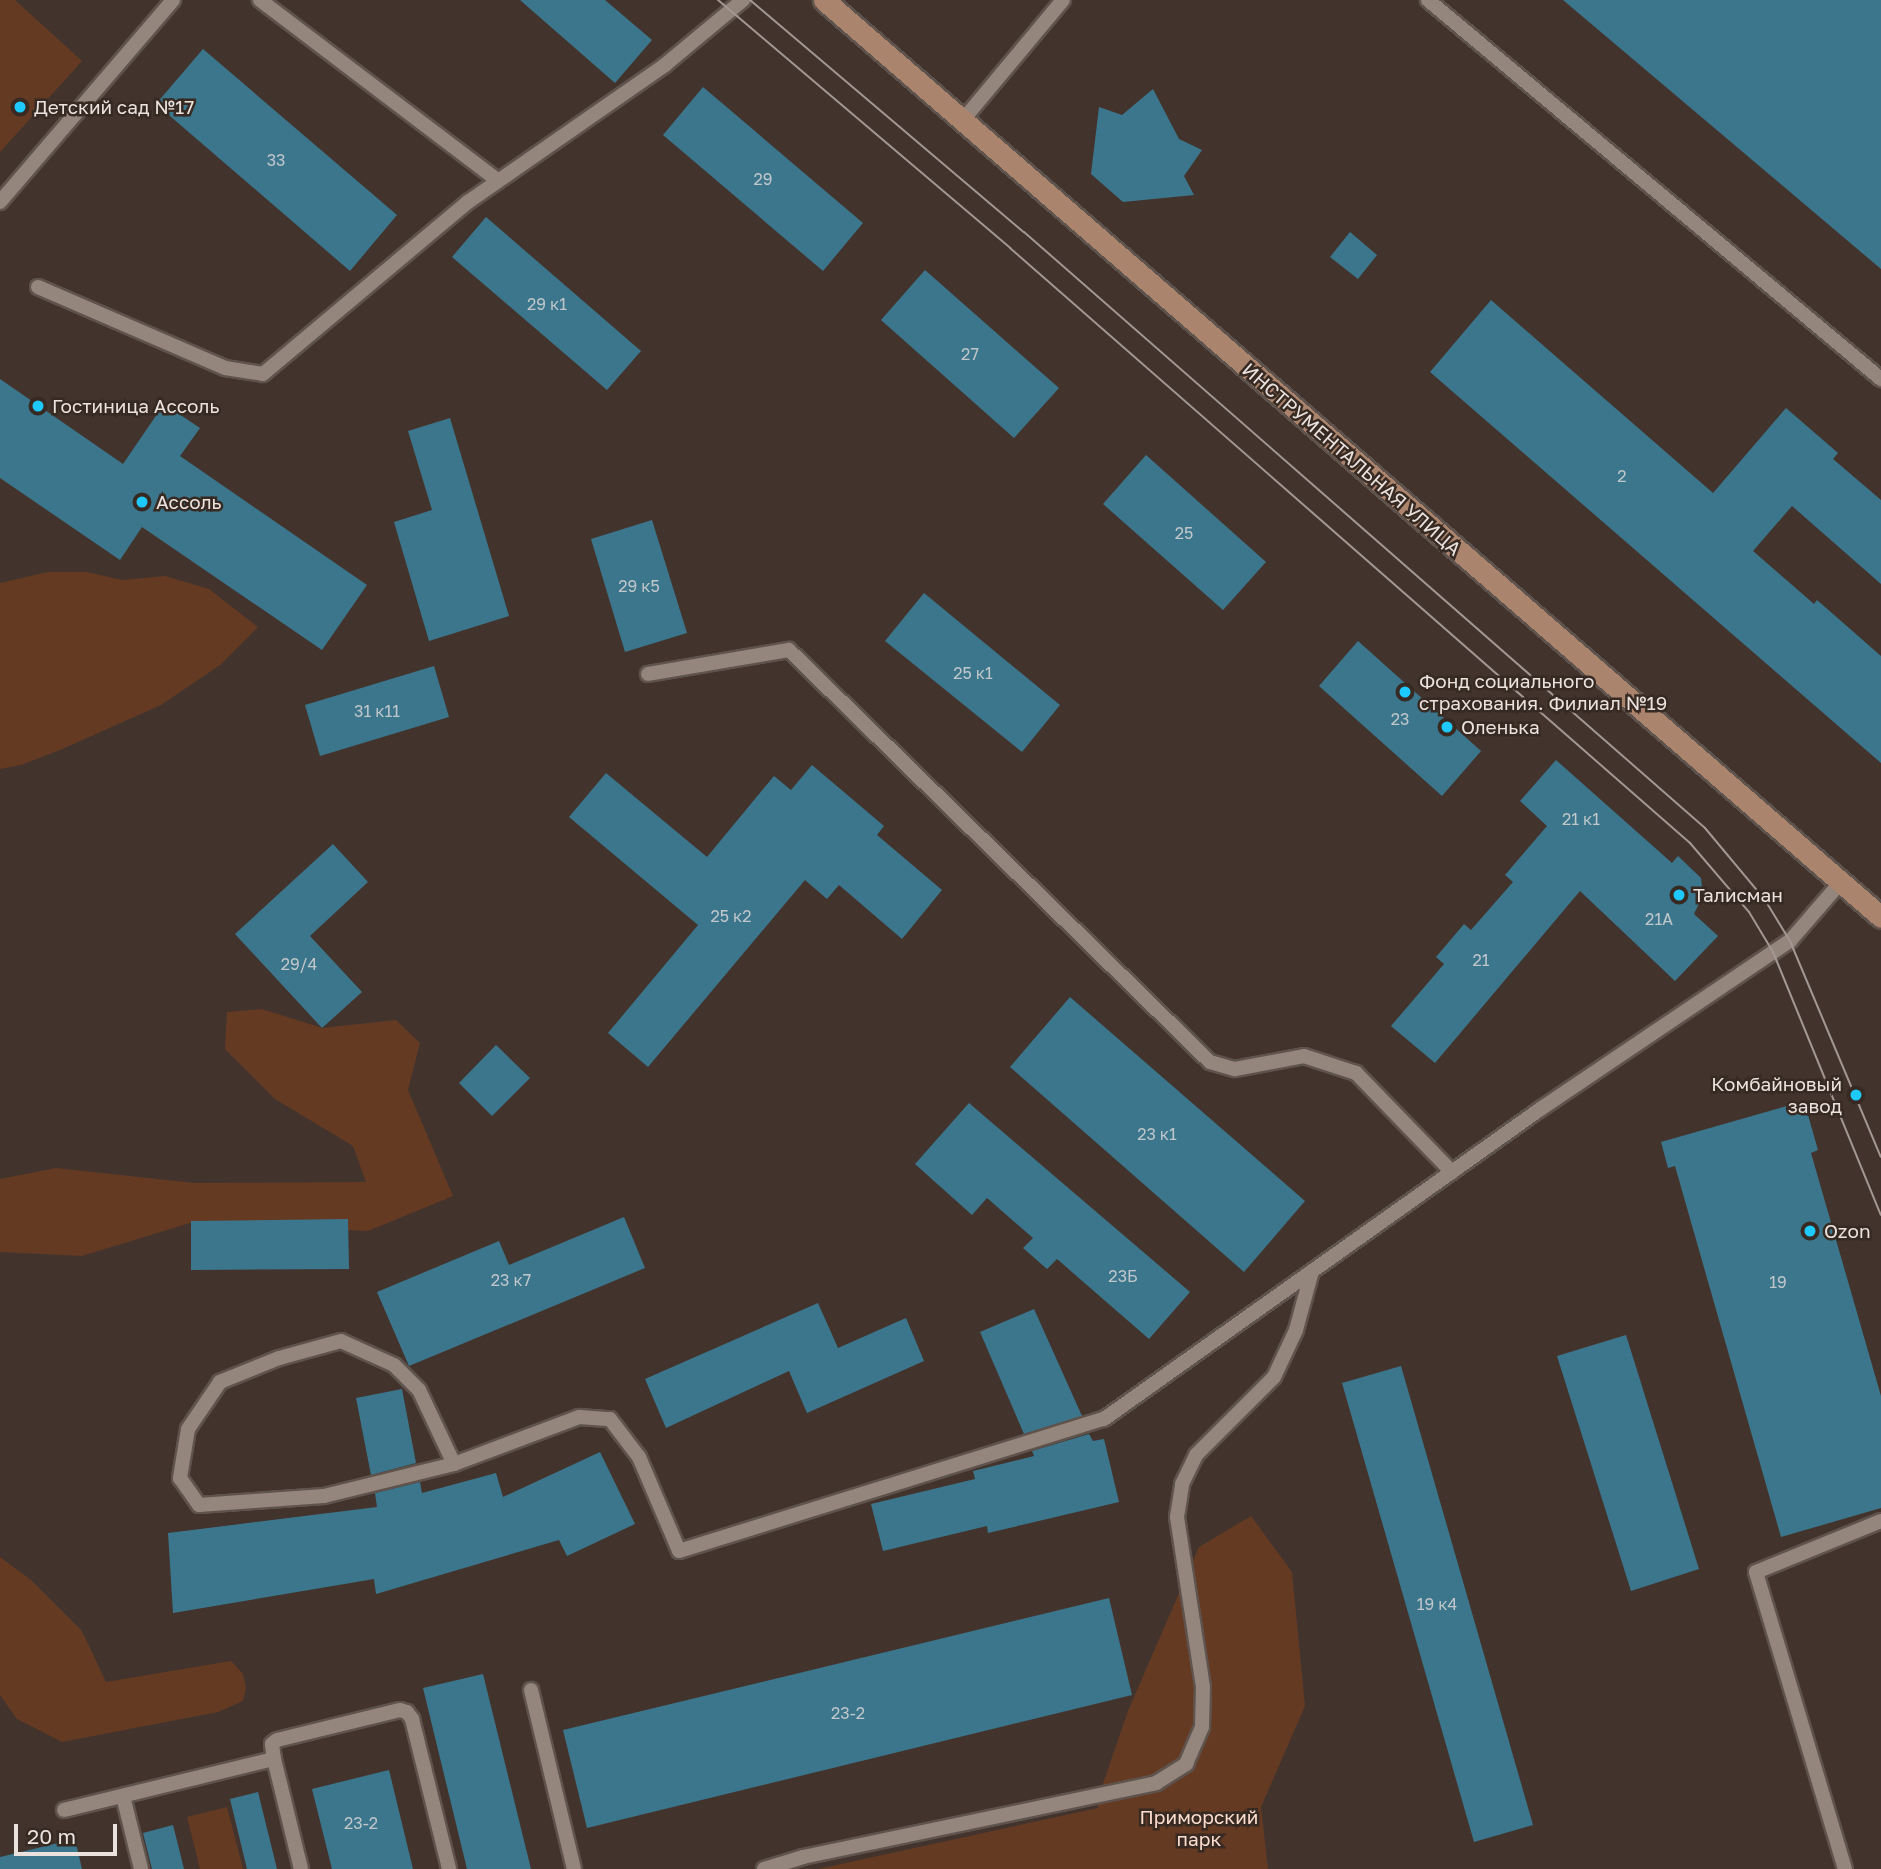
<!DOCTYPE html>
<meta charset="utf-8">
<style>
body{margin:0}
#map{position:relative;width:1881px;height:1869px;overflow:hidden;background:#42342d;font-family:"Golos Text",sans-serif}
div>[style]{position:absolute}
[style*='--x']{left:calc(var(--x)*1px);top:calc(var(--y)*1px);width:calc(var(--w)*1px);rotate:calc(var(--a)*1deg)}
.green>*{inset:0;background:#643a23}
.building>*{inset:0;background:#3c768c}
.roads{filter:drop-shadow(2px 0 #5f534d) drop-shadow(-2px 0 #5f534d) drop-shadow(0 2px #5f534d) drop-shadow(0 -2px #5f534d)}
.lane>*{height:14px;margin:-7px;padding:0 7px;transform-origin:7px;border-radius:7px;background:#95867d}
.secondary>*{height:21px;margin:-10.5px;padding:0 10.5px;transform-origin:10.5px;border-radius:10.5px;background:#ab846d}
.tram>*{height:2px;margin:-1px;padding:0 1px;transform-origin:1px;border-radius:1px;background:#a29792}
.dots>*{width:19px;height:19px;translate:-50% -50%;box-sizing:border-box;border:4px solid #372a23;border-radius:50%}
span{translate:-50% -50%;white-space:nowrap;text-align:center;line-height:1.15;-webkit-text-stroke:5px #372a23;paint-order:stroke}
.number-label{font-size:16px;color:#bfc7ca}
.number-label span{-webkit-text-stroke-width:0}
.poi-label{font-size:19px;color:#ebe2de}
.left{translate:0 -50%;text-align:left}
.right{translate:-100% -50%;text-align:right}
.street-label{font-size:19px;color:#ebe2de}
.park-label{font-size:19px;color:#fcddcd}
.scale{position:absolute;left:14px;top:1824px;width:103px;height:32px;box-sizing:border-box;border:4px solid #ebe2de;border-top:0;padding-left:9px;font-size:21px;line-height:24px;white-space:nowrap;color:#ebe2de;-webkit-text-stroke:5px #372a23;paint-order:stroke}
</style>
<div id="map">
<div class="green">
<i style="clip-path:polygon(0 0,15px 0,82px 61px,0 152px)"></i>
<i style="clip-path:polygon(48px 572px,87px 572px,122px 580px,165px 576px,209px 589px,258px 627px,220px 665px,161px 705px,60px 750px,21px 765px,0 769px,0 583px)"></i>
<i style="clip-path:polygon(262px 1009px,322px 1028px,396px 1020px,420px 1043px,408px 1090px,453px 1196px,368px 1231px,190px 1223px,82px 1256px,0 1252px,0 1179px,56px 1168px,194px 1183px,366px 1182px,353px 1146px,275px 1099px,225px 1049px,227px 1012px)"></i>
<i style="clip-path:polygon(1251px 1516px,1292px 1572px,1305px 1706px,1261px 1807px,1268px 1869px,818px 1869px,1098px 1808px,1097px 1801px,1128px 1711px,1199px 1547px)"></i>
<i style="clip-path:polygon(0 1557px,31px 1580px,82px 1631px,106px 1682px,231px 1661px,243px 1674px,246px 1688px,243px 1701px,218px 1712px,62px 1742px,17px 1719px,0 1695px)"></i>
<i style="clip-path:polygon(227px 1807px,243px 1869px,200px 1869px,187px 1817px)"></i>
</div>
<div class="building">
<i style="clip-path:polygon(520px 0,605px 0,652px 40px,615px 83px)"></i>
<i style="clip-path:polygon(1563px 0,1881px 0,1881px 269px)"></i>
<i style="clip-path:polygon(203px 49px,397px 215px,350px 271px,156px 104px)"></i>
<i style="clip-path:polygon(703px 87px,863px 223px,823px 271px,663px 135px)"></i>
<i style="clip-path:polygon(1153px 89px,1179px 139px,1202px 150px,1184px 176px,1194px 195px,1123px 202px,1091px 174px,1099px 107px,1122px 115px)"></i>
<i style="clip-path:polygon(486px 217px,641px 351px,607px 390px,452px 257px)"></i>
<i style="clip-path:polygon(1350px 232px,1377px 255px,1358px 279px,1330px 257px)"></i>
<i style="clip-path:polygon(925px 270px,1059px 388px,1014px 438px,881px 320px)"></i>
<i style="clip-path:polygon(1491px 300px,1713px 493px,1786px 408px,1838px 453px,1833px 459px,1881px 500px,1881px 584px,1792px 506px,1753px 551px,1814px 604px,1817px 600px,1881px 656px,1881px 763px,1430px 372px)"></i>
<i style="clip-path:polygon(0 379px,123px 464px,164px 404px,200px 428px,180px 456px,367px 585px,322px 650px,142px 527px,120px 560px,0 478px)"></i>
<i style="clip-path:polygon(450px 418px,509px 616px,429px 641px,394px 522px,432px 510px,408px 431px)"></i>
<i style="clip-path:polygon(1146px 455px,1266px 562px,1223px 610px,1103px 504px)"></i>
<i style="clip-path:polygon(652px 520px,687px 633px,625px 652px,591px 539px)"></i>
<i style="clip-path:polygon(924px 593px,1060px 705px,1022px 752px,885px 641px)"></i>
<i style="clip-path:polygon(1358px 641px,1481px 751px,1442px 796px,1319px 686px)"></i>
<i style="clip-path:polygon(434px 666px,449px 717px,320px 756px,305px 705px)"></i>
<i style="clip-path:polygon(1556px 760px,1672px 863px,1678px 856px,1701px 878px,1703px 895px,1694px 914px,1718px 936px,1675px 981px,1580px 891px,1435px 1063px,1391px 1026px,1444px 964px,1436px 957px,1464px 924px,1471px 930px,1513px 882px,1505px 875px,1547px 826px,1520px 801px)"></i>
<i style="clip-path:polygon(812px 765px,884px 826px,877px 835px,942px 890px,902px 939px,839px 885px,827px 899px,805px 880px,648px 1067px,608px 1033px,698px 925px,569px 817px,606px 773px,707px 857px,774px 776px,791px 790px)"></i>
<i style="clip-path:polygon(333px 844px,368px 882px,310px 936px,362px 992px,322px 1028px,235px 934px)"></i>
<i style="clip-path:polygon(1070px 997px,1305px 1201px,1244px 1272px,1010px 1067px)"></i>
<i style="clip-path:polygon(496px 1045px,530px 1078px,492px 1116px,459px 1083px)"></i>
<i style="clip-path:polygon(1804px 1101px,1818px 1150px,1811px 1153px,1881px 1396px,1881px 1508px,1781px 1537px,1675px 1166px,1668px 1168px,1661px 1142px)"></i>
<i style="clip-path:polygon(969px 1103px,1190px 1292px,1149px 1339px,1057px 1259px,1047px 1269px,1023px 1248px,1033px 1238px,987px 1198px,972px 1215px,915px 1164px)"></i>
<i style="clip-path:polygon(624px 1217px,645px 1268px,409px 1366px,377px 1292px,499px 1241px,509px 1265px)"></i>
<i style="clip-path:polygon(348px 1219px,349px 1269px,191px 1270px,191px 1221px)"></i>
<i style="clip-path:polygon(818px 1303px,838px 1348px,906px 1318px,924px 1361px,807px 1413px,789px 1371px,666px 1428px,645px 1379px)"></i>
<i style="clip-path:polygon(1034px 1309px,1082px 1416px,1024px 1434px,980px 1332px)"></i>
<i style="clip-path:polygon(1626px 1335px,1699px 1569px,1631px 1591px,1557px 1356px)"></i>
<i style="clip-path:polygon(1401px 1366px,1533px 1825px,1474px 1842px,1342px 1383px)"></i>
<i style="clip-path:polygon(402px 1389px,416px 1463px,371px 1475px,356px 1398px)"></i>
<i style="clip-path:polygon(1089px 1434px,1093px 1441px,1104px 1439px,1119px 1502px,988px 1533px,987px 1526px,883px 1551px,871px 1504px,975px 1479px,973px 1471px,1034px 1456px,1032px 1451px)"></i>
<i style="clip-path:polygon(600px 1452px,635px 1524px,567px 1556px,559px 1540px,376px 1594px,374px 1579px,173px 1613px,168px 1533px,377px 1507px,375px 1493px,420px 1482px,422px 1493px,496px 1473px,503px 1497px)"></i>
<i style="clip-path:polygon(1109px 1598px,1132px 1695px,587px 1828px,563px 1730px)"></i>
<i style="clip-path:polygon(483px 1674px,531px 1869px,467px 1869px,423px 1688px)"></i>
<i style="clip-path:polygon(389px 1770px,413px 1869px,332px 1869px,312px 1789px)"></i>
<i style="clip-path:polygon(258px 1792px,277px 1869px,247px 1869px,230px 1799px)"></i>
<i style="clip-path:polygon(173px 1825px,184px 1869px,152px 1869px,143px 1833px)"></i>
<i style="clip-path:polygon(75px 1839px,82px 1869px,0 1869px,0 1857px)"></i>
</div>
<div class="roads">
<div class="lane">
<i style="--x:260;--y:0;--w:298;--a:37.2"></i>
<i style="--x:1428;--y:0;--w:591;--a:39.92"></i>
<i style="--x:963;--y:120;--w:156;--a:-50.2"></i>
<i style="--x:0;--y:202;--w:266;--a:-49.4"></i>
<i style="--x:38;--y:287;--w:204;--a:23.4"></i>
<i style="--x:225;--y:368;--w:38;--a:9"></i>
<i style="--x:263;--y:374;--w:268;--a:-40"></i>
<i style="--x:468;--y:202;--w:240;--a:-34.8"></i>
<i style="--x:665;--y:65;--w:102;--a:-39.8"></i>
<i style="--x:648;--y:674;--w:143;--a:-9.7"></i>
<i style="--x:789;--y:650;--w:589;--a:44.38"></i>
<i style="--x:1210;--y:1062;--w:26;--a:16"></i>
<i style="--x:1235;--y:1069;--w:70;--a:-10.7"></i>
<i style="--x:1304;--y:1056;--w:55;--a:18.1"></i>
<i style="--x:1356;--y:1073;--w:138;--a:45.9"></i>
<i style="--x:454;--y:1464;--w:82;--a:-115.3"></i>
<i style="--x:419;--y:1390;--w:35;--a:-135"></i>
<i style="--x:394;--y:1365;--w:58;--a:-155.6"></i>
<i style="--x:341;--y:1341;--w:64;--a:164.7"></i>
<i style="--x:279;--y:1358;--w:64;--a:157.9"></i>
<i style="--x:220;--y:1382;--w:57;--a:124.2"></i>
<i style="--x:188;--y:1429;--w:50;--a:99.3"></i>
<i style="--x:180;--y:1478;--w:33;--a:55"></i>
<i style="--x:199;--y:1505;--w:125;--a:-4.1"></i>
<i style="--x:324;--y:1496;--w:134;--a:-13.8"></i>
<i style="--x:454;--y:1464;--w:134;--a:-20.6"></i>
<i style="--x:579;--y:1417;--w:31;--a:4"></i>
<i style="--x:610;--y:1419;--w:48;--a:52.7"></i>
<i style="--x:639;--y:1457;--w:102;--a:66.9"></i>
<i style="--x:679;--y:1551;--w:445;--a:-17.3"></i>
<i style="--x:1104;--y:1419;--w:534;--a:-35.39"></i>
<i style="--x:1539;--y:1110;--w:303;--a:-34"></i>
<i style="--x:1790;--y:941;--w:77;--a:-49.2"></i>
<i style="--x:531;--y:1690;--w:184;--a:76.5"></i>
<i style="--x:274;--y:1759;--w:15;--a:-98"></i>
<i style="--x:272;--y:1744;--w:6;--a:-39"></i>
<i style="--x:277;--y:1740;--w:127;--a:-13.7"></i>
<i style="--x:400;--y:1710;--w:7;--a:16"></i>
<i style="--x:407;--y:1712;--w:9;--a:54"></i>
<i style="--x:412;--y:1719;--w:154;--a:76.1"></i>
<i style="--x:123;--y:1796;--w:75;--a:76.1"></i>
<i style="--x:64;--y:1810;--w:216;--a:-13.7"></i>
<i style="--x:274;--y:1759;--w:113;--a:76.2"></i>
<i style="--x:764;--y:1869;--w:41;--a:-17.1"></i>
<i style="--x:803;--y:1857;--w:361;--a:-11.8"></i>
<i style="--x:1156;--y:1783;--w:36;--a:-32"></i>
<i style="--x:1186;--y:1764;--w:40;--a:-66.6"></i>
<i style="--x:1202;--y:1727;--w:40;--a:-88.6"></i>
<i style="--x:1203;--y:1687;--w:172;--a:-98.7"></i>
<i style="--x:1177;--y:1517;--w:33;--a:-81"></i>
<i style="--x:1182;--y:1484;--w:32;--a:-64"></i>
<i style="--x:1196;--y:1455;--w:110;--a:-45"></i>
<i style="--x:1274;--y:1377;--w:52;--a:-64.9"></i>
<i style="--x:1296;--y:1330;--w:61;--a:-74.8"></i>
<i style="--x:1845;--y:1869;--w:310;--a:-106.7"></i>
<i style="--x:1756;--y:1572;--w:135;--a:-22.2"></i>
</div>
<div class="secondary">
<i style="--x:824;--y:0;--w:1399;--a:40.94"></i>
</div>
</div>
<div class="tram">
<i style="--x:718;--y:0;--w:383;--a:40.3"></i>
<i style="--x:1010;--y:248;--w:904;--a:41.19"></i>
<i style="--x:1690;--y:843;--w:91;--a:49.5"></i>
<i style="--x:1749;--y:912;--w:47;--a:59"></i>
<i style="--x:1773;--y:952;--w:284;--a:67.7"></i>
<i style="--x:750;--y:0;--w:359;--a:40.3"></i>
<i style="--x:1024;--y:232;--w:905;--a:41.19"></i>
<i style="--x:1705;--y:828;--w:94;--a:50.2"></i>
<i style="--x:1765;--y:900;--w:48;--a:58.6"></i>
<i style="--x:1790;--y:941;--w:234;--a:67.2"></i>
</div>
<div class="dots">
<i style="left:20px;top:107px;background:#1ec9fd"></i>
<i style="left:38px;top:406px;background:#1ec9fd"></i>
<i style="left:142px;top:502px;background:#1ec9fd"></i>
<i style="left:1405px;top:692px;background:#1ec9fd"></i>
<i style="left:1447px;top:727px;background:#1ec9fd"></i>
<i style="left:1679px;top:895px;background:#1ec9fd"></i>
<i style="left:1856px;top:1095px;background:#1ec9fd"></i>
<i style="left:1810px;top:1231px;background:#1ec9fd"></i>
</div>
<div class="number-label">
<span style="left:276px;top:160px">33</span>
<span style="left:763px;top:179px">29</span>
<span style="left:547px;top:304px">29 к1</span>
<span style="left:970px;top:354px">27</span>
<span style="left:1622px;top:476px">2</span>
<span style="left:1184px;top:533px">25</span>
<span style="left:639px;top:586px">29 к5</span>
<span style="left:973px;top:673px">25 к1</span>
<span style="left:377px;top:711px">31 к11</span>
<span style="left:1400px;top:719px">23</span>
<span style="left:1581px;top:819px">21 к1</span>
<span style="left:731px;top:916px">25 к2</span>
<span style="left:1659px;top:919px">21А</span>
<span style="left:1481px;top:960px">21</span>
<span style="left:299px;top:964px">29/4</span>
<span style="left:1157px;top:1134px">23 к1</span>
<span style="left:1123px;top:1276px">23Б</span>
<span style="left:511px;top:1280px">23 к7</span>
<span style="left:1778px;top:1282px">19</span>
<span style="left:1437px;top:1604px">19 к4</span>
<span style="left:848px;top:1713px">23-2</span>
<span style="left:361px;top:1823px">23-2</span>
</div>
<div class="poi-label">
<span class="left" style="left:34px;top:107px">Детский сад №17</span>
<span class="left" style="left:52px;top:406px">Гостиница Ассоль</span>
<span class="left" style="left:156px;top:502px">Ассоль</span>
<span class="left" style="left:1419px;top:692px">Фонд социального<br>страхования. Филиал №19</span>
<span class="left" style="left:1461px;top:727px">Оленька</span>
<span class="left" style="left:1693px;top:895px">Талисман</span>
<span class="right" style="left:1842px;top:1095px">Комбайновый<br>завод</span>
<span class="left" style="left:1824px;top:1231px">Ozon</span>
</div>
<div class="street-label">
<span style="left:1352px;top:459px;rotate:41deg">ИНСТРУМЕНТАЛЬНАЯ УЛИЦА</span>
</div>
<div class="park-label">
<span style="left:1199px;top:1828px">Приморский<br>парк</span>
</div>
<div class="scale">20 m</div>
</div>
